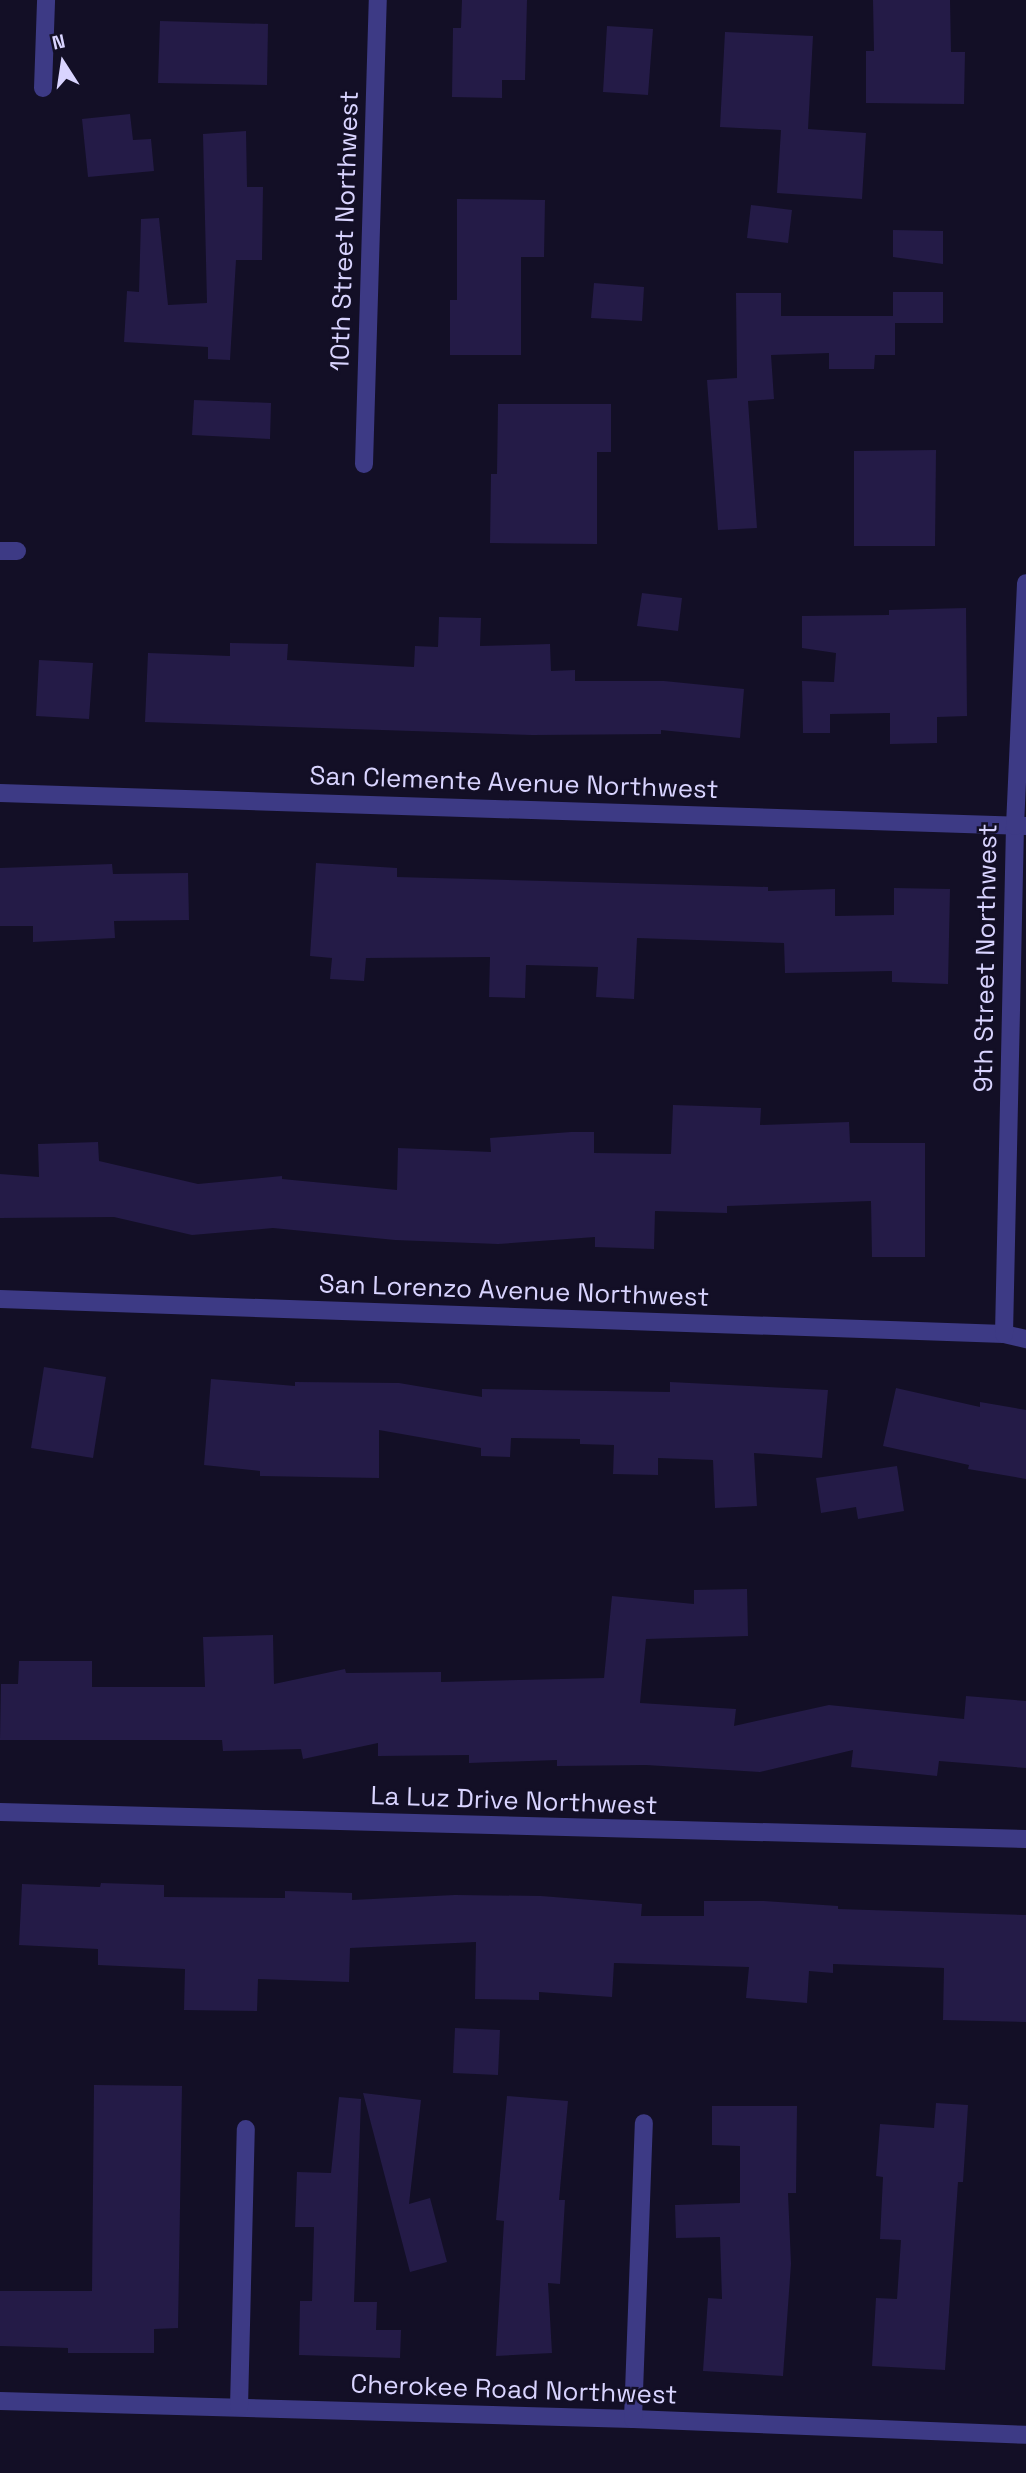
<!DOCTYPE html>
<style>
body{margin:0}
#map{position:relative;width:1026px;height:2473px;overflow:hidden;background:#130f26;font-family:"Space Grotesk",sans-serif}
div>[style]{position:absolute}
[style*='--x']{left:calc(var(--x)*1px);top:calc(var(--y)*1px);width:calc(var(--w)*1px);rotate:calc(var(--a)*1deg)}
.building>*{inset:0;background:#241b47}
.minor>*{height:18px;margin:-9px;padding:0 9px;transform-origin:9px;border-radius:9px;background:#3d3a85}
span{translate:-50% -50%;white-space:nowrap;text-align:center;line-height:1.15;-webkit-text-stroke:5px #130f26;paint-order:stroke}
.street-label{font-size:26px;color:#d9d4ff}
.north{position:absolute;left:28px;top:28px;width:70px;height:70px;-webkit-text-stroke:5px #130f26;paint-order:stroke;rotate:348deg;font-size:19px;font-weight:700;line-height:28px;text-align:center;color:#d9d4ff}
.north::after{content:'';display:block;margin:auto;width:24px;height:32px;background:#d9d4ff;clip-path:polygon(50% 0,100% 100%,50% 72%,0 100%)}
</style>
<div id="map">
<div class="building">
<i style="clip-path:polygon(462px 0,527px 0,525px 80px,502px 80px,502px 98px,452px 97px,453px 28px,461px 28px)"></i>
<i style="clip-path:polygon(873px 0,950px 0,951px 52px,965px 52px,964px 104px,866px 103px,866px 51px,874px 51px)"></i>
<i style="clip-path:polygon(160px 21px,268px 24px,267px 85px,158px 83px)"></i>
<i style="clip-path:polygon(607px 26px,653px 29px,648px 95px,603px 92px)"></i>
<i style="clip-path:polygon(725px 32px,813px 36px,808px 129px,866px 133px,862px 199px,777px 193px,781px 130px,720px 127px)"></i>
<i style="clip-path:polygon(130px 114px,133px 140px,151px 139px,154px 171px,88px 177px,82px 119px)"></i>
<i style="clip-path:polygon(246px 131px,247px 187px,263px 187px,262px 260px,236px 260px,230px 360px,208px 359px,208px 347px,124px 342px,127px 291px,139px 292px,141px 219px,159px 218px,168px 305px,207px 303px,203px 134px)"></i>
<i style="clip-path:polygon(457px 199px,545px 200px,544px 257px,521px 257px,521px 355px,450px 355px,450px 300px,457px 300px)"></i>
<i style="clip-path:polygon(751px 205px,792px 210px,788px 243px,747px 238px)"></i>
<i style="clip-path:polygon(893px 230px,943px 231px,943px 264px,893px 257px)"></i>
<i style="clip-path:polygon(594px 283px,644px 287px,642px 321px,591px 318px)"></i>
<i style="clip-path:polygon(893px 292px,943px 292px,943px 323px,895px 323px,895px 355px,875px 355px,874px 369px,829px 369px,829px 353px,771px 355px,774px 399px,748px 401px,757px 528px,718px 530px,707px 380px,737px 378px,736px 293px,781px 293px,781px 316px,893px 316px)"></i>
<i style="clip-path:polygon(194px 400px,271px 403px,270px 439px,192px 435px)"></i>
<i style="clip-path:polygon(498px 404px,611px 404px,611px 452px,597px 452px,597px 544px,490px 543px,491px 474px,497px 474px)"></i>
<i style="clip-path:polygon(936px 450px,935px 546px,854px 546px,854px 451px)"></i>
<i style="clip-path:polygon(642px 593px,682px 598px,678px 631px,637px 626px)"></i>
<i style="clip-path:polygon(966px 608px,967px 716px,937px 717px,937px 743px,890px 744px,890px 713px,830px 714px,830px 733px,803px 733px,802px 681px,834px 682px,836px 653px,802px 648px,802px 616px,889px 615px,889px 610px)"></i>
<i style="clip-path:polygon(439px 617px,481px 618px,480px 646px,550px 644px,551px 671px,575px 670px,575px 681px,664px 681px,744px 689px,740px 738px,661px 730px,661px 734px,532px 735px,145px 722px,148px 653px,230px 656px,230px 643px,288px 644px,287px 660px,414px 667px,415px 646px,438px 647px)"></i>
<i style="clip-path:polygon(39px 660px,93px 663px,89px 719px,36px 716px)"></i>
<i style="clip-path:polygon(316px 863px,397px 868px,397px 877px,768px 887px,768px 891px,835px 889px,835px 916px,894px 915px,894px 888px,950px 889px,948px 984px,892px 982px,892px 971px,785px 973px,784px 943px,637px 938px,634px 999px,596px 997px,598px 967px,526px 965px,525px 998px,489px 997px,490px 957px,366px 958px,364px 981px,330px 979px,332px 958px,310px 956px)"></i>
<i style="clip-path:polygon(112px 864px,113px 874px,188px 873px,189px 920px,114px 921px,115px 938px,33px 942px,33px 926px,0 926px,0 868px)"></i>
<i style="clip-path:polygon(673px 1105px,761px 1108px,760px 1125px,849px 1122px,850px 1143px,925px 1143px,925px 1257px,872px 1257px,871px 1201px,727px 1206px,727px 1213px,655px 1211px,654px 1249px,595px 1247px,595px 1237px,498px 1244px,395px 1240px,273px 1228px,192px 1235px,114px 1217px,0 1218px,0 1174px,39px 1177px,38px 1144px,98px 1142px,99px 1161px,198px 1184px,282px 1176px,282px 1179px,397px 1190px,398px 1148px,491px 1152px,490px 1138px,571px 1132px,594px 1132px,594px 1153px,671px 1154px)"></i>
<i style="clip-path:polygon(44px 1367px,106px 1377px,93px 1458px,31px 1448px)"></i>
<i style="clip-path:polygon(211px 1379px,295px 1386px,295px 1382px,399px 1383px,482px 1397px,482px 1389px,670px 1392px,670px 1382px,828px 1390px,822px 1458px,754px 1453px,757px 1506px,715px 1508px,713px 1460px,658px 1458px,658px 1475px,613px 1474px,614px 1445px,580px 1444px,580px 1439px,511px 1438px,510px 1457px,481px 1456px,481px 1448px,379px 1430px,379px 1478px,260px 1476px,260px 1471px,204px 1465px)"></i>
<i style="clip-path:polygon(896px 1388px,980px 1407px,980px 1402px,1026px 1410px,1026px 1479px,968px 1469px,969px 1465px,883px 1446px)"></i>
<i style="clip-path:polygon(897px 1466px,904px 1511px,858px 1519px,856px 1507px,821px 1513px,816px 1478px)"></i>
<i style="clip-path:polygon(747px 1589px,748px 1636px,646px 1639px,640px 1703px,736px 1709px,734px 1726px,829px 1705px,964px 1719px,966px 1696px,1026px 1701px,1026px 1768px,939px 1761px,937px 1776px,851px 1767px,853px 1750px,760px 1772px,646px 1765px,557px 1766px,557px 1760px,469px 1763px,469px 1755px,378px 1756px,378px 1743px,303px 1759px,301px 1749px,223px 1751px,222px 1740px,0 1740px,1px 1684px,18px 1684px,19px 1661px,92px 1661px,92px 1687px,205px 1687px,203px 1637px,273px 1635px,274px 1684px,345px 1669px,346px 1673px,441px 1672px,441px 1682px,604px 1678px,612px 1596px,694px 1604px,694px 1590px)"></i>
<i style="clip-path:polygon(101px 1883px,164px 1885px,164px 1897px,285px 1898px,285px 1891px,352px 1893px,352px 1900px,455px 1895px,541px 1896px,642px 1904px,641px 1916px,704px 1916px,704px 1901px,764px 1901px,838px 1906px,838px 1909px,1026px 1915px,1026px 2022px,943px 2020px,944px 1968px,833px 1964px,833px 1973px,809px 1971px,807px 2003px,746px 1998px,749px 1967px,614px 1963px,612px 1997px,539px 1992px,539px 2000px,475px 1999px,476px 1942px,350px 1948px,349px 1982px,258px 1979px,257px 2011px,184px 2010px,185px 1969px,98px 1965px,98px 1949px,19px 1945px,22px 1884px,100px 1887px)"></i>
<i style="clip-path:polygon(455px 2028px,500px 2030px,498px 2075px,453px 2073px)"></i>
<i style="clip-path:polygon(94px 2085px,182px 2086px,178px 2328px,154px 2329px,154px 2353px,68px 2353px,68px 2348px,0 2346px,0 2291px,92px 2291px)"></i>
<i style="clip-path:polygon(363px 2093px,421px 2100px,409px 2204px,430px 2198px,447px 2262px,410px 2272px)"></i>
<i style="clip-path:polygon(507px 2096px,568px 2101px,559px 2200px,565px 2200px,560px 2284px,548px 2283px,552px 2353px,496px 2356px,504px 2221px,496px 2220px)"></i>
<i style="clip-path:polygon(339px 2097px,361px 2099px,354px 2302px,377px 2302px,376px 2330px,401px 2330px,400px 2358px,299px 2355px,300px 2301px,312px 2301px,314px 2227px,295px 2227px,297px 2172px,331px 2173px)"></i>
<i style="clip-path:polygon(936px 2103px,968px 2105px,963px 2182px,958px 2182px,945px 2370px,872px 2366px,876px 2298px,897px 2299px,901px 2240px,880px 2239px,883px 2177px,876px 2176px,880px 2124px,934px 2128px)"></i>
<i style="clip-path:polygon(712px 2106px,797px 2106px,796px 2193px,788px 2193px,791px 2264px,783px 2376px,703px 2371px,708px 2298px,722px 2299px,720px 2237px,676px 2238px,675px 2205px,740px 2203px,740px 2146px,712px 2145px)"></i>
</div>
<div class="minor">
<i style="--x:43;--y:88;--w:88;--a:-88"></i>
<i style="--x:364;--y:464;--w:464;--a:-88.3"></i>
<i style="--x:0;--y:551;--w:17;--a:0"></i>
<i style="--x:0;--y:793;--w:1027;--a:1.84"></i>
<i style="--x:0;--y:1299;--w:1005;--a:2"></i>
<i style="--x:1004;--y:1334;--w:23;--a:13"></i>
<i style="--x:1004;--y:1334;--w:508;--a:-88.76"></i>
<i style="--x:1015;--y:826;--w:243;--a:-87.4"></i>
<i style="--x:0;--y:1812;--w:1026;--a:1.51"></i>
<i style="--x:0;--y:2401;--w:633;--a:1.63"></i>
<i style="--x:633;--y:2419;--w:393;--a:2.3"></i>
<i style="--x:239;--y:2407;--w:278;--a:-88.6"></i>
<i style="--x:633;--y:2419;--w:296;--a:-87.9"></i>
</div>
<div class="street-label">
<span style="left:345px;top:231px;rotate:-88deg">10th Street Northwest</span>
<span style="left:514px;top:783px;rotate:2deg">San Clemente Avenue Northwest</span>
<span style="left:986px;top:958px;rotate:-89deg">9th Street Northwest</span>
<span style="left:514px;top:1291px;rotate:2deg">San Lorenzo Avenue Northwest</span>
<span style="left:514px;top:1801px;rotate:2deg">La Luz Drive Northwest</span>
<span style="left:514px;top:2390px;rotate:2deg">Cherokee Road Northwest</span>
</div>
<div class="north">N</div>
</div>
